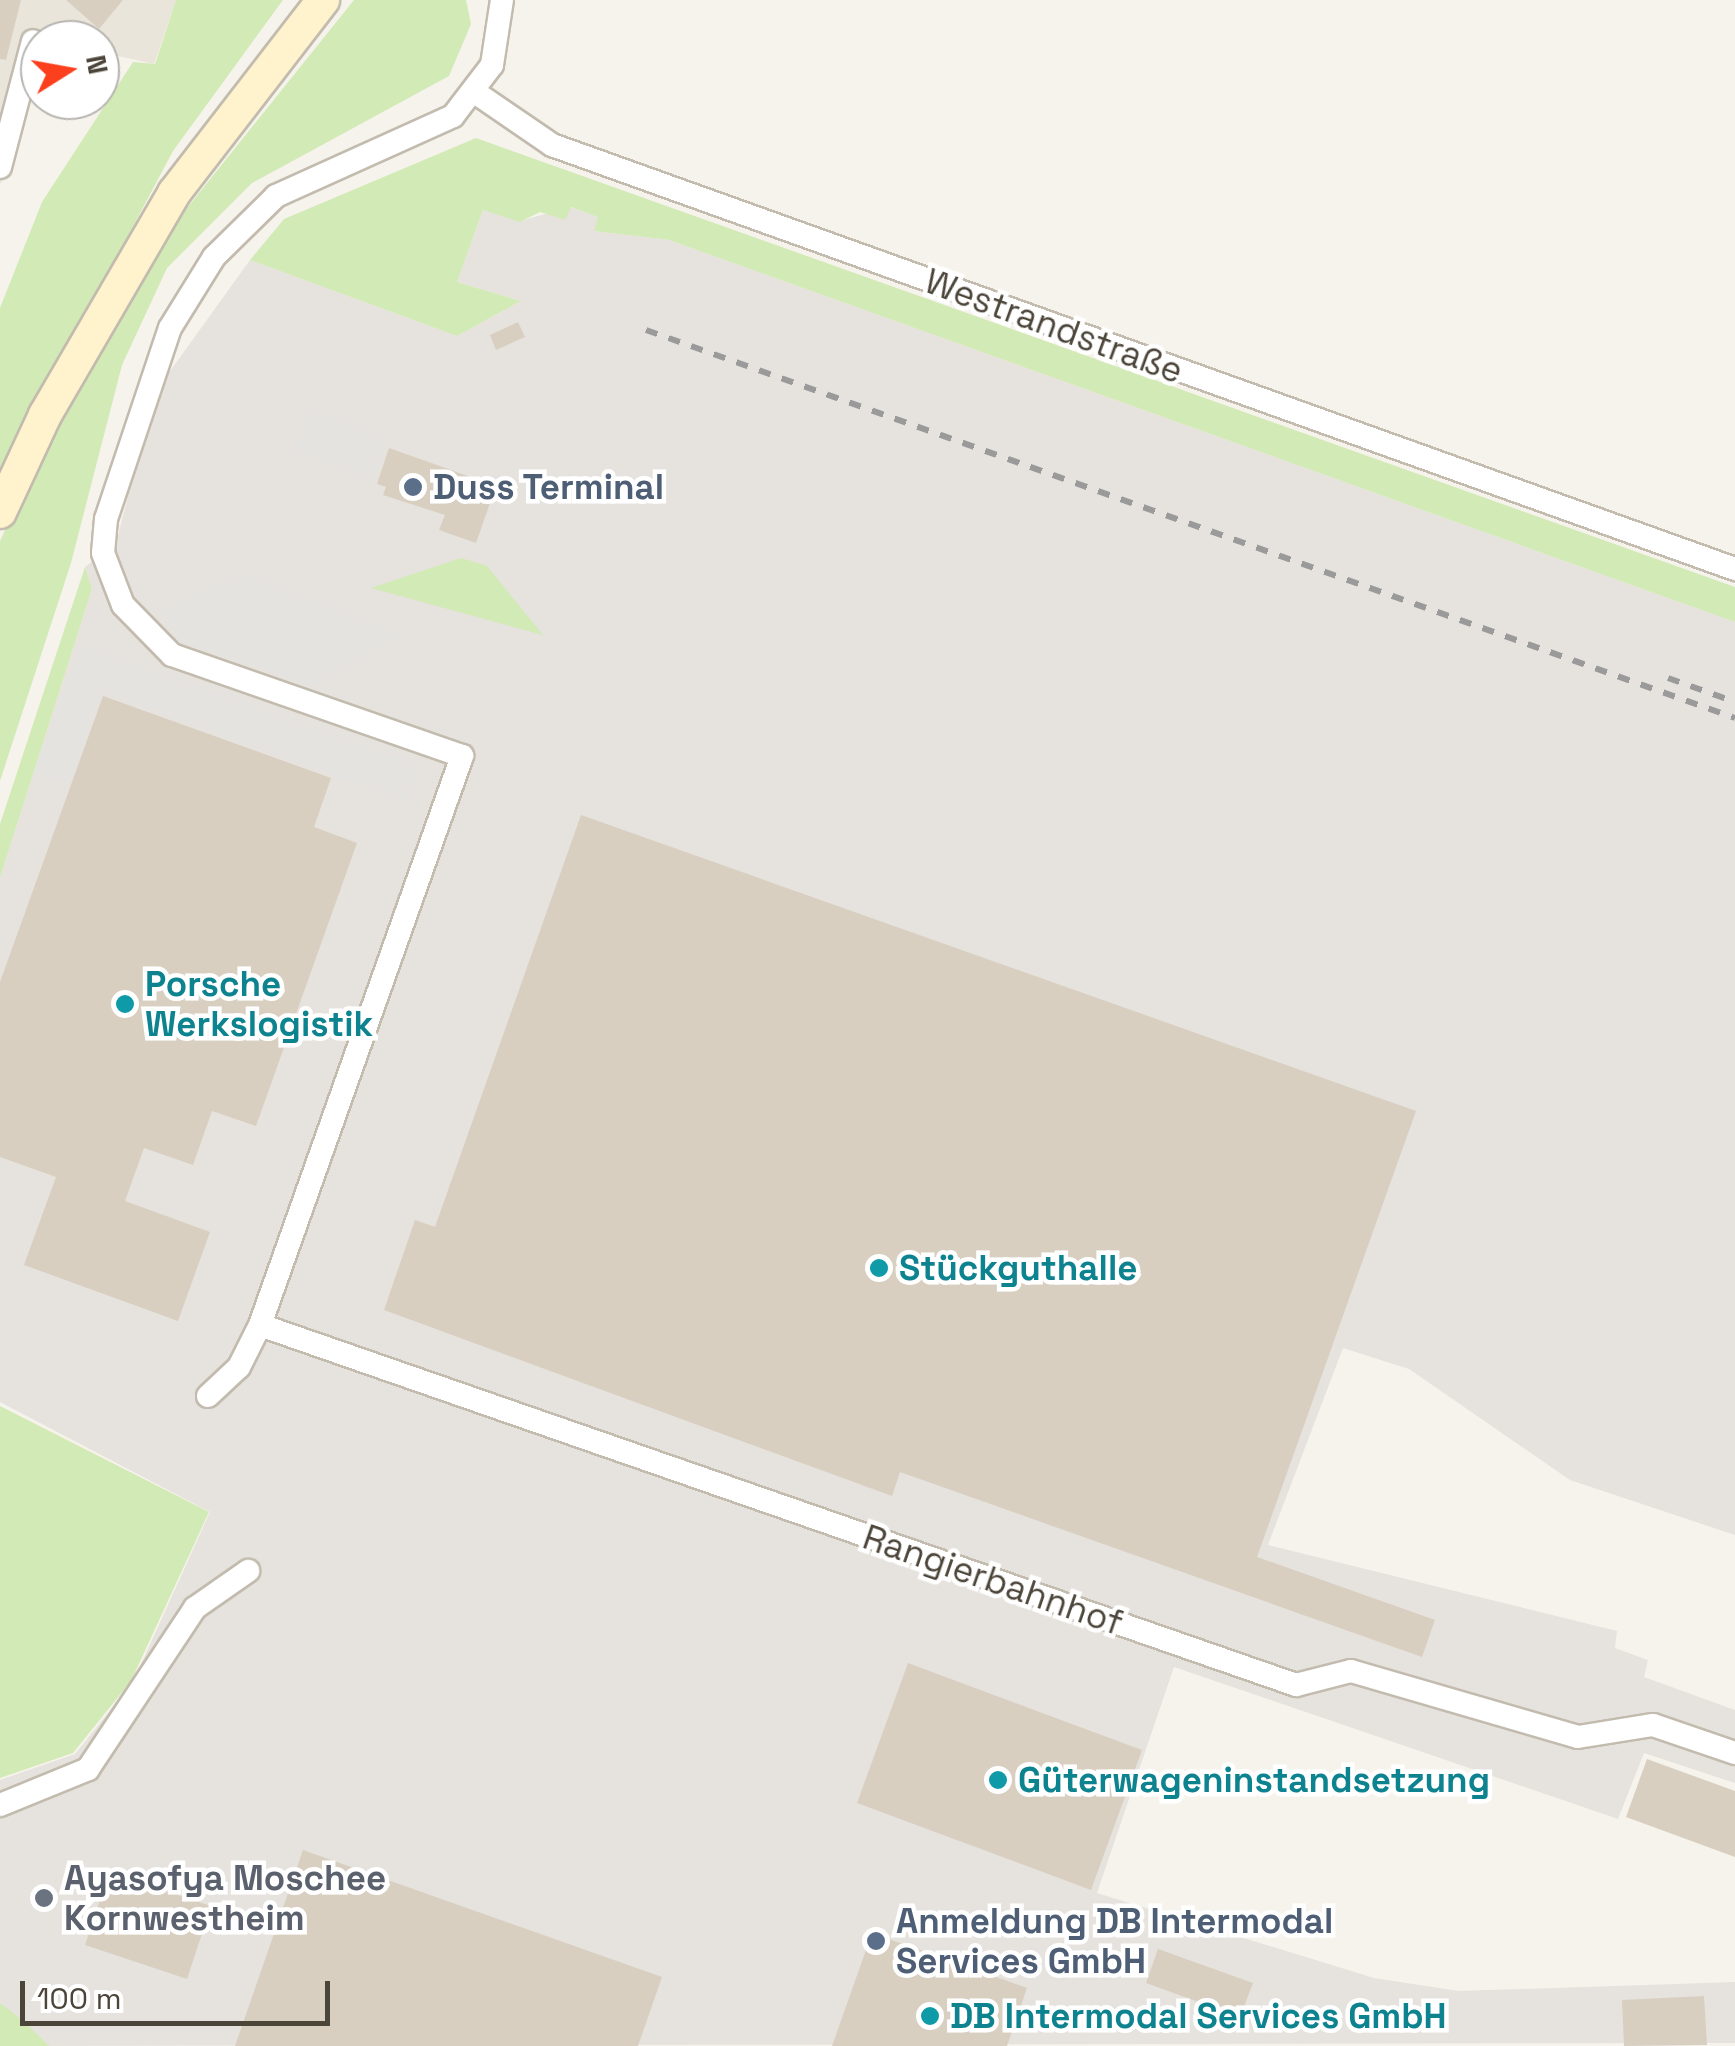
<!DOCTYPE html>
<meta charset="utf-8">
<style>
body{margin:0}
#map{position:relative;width:1735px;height:2046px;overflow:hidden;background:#f6f3ec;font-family:"Space Grotesk",sans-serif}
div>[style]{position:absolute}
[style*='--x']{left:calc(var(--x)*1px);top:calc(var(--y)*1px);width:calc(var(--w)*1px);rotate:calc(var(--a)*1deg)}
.residential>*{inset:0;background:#eae5da}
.industrial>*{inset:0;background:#e6e2dd}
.green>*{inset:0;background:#d2eab5}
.parking>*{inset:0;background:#e5e3e0}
.building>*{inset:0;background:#d8cfc1}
.roads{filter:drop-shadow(2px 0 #c2bbae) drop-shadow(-2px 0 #c2bbae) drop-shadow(0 2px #c2bbae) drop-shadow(0 -2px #c2bbae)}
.minor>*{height:22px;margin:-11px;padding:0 11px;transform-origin:11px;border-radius:11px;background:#fff}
.secondary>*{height:32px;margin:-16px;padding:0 16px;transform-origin:16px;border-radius:16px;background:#fff3cd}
.rail>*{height:6px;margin-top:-3px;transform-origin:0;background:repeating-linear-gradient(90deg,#9a9a9a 0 12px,transparent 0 24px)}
.dots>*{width:28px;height:28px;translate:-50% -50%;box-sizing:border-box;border:5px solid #fff;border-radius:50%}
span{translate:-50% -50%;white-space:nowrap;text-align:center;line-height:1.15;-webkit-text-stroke:9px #fff;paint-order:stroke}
.street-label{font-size:35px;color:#4b4439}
.service-label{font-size:35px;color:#4e5e75;font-weight:700}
.left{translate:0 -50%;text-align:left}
.culture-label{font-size:35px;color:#0d838f;font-weight:700}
.worship-label{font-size:35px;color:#5b616d;font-weight:700}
.north{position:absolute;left:20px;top:20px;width:100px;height:100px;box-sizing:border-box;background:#fff;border:2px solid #b7b4b0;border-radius:50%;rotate:79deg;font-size:28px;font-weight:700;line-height:40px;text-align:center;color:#4b4439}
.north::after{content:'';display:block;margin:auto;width:35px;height:45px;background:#fc3f1d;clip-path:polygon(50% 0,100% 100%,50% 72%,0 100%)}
.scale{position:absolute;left:20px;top:1981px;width:310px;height:45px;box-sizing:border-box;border:5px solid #4b4439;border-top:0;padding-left:12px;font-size:30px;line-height:35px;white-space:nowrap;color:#4b4439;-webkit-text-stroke:8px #fff;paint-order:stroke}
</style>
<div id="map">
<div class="residential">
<i style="clip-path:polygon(0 0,176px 0,154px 64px,100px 52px,100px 40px,44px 31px,12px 167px,0 184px)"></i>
</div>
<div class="industrial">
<i style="clip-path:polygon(570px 207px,599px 217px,594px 231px,669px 240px,1735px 622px,1735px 1535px,1570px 1480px,1409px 1369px,1343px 1348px,1268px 1545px,1617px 1631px,1615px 1648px,1648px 1660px,1644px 1677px,1735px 1710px,1735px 1783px,1644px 1753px,1618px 1819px,1174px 1667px,1097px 1893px,1374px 1978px,1459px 1991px,1735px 1982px,1735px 2043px,0 2046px,0 1780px,75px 1754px,133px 1682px,210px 1512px,0 1402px,0 878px,92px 589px,85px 567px,116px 543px,155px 392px,250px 260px,457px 336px,521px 301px,457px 282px,483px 210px,520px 221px)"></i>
</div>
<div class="green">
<i style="clip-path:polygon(176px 0,283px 0,173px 151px,0 477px,0 308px,42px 202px,133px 62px,155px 64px)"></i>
<i style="clip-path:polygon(354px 0,466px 0,471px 24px,449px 76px,252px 183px,167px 268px,122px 365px,71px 563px,0 781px,0 541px,67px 399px,154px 249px)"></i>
<i style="clip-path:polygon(476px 138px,1735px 587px,1735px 622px,669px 240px,594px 231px,598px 217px,571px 207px,565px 220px,540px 212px,520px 222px,483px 210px,457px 282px,521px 301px,457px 336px,250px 260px,284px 219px)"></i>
<i style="clip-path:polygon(461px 558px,487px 566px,543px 635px,371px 588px)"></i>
<i style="clip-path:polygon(85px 567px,92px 589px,0 878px,0 824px)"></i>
<i style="clip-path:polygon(0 1406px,209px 1512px,131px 1681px,73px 1753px,0 1778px)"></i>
<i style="clip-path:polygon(0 2003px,26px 2023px,49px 2046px,0 2046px)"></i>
</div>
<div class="parking">
<i style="clip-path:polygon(310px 407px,390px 438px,373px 482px,293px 452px)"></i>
<i style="clip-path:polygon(241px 572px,405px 634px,311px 687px,180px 641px,159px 610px)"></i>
<i style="clip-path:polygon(80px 643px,421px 766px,408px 803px,102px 692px,68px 784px,34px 772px)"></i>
</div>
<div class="building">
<i style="clip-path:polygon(0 0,21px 0,6px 60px,0 59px)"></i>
<i style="clip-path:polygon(66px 0,123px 0,99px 29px)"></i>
<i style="clip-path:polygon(518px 322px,525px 337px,496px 350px,490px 335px)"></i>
<i style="clip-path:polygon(389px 448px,496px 486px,476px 543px,439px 530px,445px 515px,383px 495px,386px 487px,377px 484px)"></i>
<i style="clip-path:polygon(103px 696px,331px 778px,314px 827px,357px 843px,256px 1126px,212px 1111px,193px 1165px,144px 1148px,125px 1201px,210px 1232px,178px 1321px,24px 1265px,56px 1177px,0 1157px,0 982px)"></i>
<i style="clip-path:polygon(581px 815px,1416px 1111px,1257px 1557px,1435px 1620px,1422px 1657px,900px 1472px,892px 1496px,384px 1310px,415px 1220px,435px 1227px)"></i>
<i style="clip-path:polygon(908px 1663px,1142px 1750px,1091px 1890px,857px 1803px)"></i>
<i style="clip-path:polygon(1647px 1759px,1735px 1791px,1735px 1857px,1626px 1817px)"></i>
<i style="clip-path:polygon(303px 1850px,662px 1977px,638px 2046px,235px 2046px)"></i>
<i style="clip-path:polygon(109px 1872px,211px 1906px,187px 1979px,85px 1945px)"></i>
<i style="clip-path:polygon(872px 1933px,1027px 1988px,1007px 2046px,832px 2046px)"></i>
<i style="clip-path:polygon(1158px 1949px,1253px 1983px,1240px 2017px,1146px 1983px)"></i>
<i style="clip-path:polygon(1704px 1996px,1707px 2045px,1624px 2046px,1622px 2000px)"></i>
</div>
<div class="roads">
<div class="minor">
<i style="--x:476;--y:93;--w:92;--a:34.4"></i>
<i style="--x:552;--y:145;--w:1257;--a:19.72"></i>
<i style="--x:0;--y:167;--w:130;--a:-75.3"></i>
<i style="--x:260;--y:1325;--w:1097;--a:19.16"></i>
<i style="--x:1296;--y:1685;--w:57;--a:-14.3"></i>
<i style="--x:1351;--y:1671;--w:236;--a:16.2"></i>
<i style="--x:1578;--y:1737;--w:76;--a:-9.1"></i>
<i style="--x:1653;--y:1725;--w:87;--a:18.9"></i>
<i style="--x:208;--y:1396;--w:42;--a:-43.1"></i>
<i style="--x:239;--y:1367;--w:47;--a:-63.4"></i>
<i style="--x:260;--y:1325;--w:604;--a:-70.45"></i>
<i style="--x:462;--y:756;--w:307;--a:-160.8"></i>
<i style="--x:172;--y:655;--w:70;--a:-134.4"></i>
<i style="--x:123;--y:605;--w:56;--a:-111"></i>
<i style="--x:103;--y:553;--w:34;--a:-85"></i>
<i style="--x:106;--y:519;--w:201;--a:-71.5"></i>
<i style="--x:170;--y:328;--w:84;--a:-58.2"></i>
<i style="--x:214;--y:257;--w:87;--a:-44.5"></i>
<i style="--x:276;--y:196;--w:194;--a:-24.3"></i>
<i style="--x:453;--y:116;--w:64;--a:-52.6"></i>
<i style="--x:492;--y:65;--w:66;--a:-81.3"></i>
<i style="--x:0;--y:1805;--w:95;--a:-22.2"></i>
<i style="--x:88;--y:1769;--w:193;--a:-56.4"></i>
<i style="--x:195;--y:1608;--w:65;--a:-34.9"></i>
</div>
<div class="secondary">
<i style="--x:0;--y:512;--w:107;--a:-65.1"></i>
<i style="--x:45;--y:415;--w:257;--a:-59.8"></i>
<i style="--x:174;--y:193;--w:244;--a:-52.3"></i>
</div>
</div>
<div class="rail">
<i style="--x:646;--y:330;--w:1156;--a:19.61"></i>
<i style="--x:1668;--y:678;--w:71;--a:19.7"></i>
</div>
<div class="dots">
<i style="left:413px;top:487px;background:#5c6f8a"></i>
<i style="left:125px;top:1004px;background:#0f9aa8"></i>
<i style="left:879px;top:1268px;background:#0f9aa8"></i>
<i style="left:998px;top:1780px;background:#0f9aa8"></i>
<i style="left:44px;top:1898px;background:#6b7280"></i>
<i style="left:876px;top:1941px;background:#5c6f8a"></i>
<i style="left:930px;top:2016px;background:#0f9aa8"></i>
</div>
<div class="street-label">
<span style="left:1054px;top:326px;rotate:20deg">Westrandstraße</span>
<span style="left:993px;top:1580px;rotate:19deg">Rangierbahnhof</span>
</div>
<div class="service-label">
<span class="left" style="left:433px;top:487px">Duss Terminal</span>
<span class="left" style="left:896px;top:1941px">Anmeldung DB Intermodal<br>Services GmbH</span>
</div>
<div class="culture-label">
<span class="left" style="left:145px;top:1004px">Porsche<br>Werkslogistik</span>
<span class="left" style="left:899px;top:1268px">Stückguthalle</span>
<span class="left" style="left:1018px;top:1780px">Güterwageninstandsetzung</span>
<span class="left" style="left:950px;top:2016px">DB Intermodal Services GmbH</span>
</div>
<div class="worship-label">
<span class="left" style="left:64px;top:1898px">Ayasofya Moschee<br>Kornwestheim</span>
</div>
<div class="north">N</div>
<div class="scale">100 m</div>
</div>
